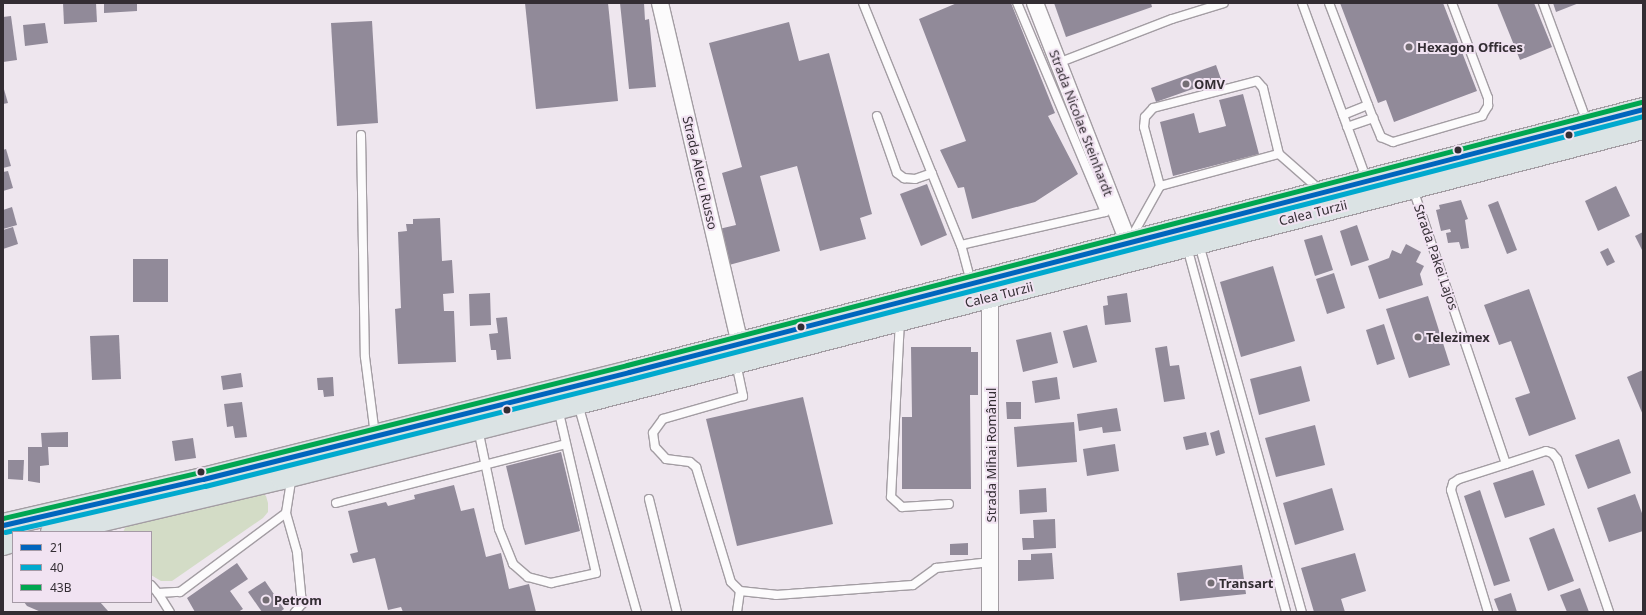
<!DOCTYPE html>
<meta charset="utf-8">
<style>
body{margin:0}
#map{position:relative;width:1646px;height:615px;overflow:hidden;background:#eee6ee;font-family:"Noto Sans",sans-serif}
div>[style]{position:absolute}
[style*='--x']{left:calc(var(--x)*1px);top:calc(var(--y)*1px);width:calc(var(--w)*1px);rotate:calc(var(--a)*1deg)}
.green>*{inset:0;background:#d3dcc6}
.building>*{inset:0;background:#918a99}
.roads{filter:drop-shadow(1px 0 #a39da3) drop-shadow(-1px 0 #a39da3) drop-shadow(0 1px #a39da3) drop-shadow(0 -1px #a39da3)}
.service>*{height:8px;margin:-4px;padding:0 4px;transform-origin:4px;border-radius:4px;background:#fcfbfc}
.minor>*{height:16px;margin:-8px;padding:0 8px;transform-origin:8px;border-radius:8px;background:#fcfbfc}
.primary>*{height:22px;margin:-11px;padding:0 11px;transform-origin:11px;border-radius:11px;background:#dbe3e4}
.bus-1>*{height:5px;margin:-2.5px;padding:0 2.5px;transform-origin:2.5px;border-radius:2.5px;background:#0065bd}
.bus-2>*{height:5px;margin:-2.5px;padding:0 2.5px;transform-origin:2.5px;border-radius:2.5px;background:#00a9ce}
.bus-3>*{height:5px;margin:-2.5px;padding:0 2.5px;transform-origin:2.5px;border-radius:2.5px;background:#00a651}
.dots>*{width:11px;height:11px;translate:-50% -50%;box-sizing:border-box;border:2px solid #f1e3f2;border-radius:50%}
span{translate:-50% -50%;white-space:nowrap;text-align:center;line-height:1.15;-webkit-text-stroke:4px #f1e3f2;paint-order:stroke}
.poi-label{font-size:13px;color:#332d33;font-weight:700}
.left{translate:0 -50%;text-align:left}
.street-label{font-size:13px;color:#332d33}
.frame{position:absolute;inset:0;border:4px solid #332d33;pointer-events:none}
.legend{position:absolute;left:12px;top:531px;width:140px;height:72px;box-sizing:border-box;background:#f1e3f2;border:1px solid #a59aa6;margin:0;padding:5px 7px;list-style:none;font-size:12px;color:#332d33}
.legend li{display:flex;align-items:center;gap:8px;height:20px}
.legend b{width:20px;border:1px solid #a59aa6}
</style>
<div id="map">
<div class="green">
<i style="clip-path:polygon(261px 492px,266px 496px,268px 503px,268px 512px,263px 518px,172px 581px,161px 581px,151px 575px,151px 532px,123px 532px,127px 524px)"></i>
</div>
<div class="building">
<i style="clip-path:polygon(63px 3px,96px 3px,97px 22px,64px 24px)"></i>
<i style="clip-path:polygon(104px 3px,137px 3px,137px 11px,104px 13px)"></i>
<i style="clip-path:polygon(525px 3px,608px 3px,618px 101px,536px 109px)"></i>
<i style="clip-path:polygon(620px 3px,644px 3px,645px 20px,649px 19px,656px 87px,629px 89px)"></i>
<i style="clip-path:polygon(957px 3px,1011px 3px,1055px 113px,1048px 116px,1078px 174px,1035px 202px,972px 219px,964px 187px,958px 188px,940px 150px,966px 141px,919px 19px)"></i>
<i style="clip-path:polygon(1054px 3px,1151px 3px,1152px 7px,1066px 37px)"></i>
<i style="clip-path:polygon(1340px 3px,1443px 3px,1477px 91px,1394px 122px,1386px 100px,1378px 103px)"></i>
<i style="clip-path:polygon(1497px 3px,1534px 3px,1552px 47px,1520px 60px)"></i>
<i style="clip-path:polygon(1553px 3px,1579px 3px,1556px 12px)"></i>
<i style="clip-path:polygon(11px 16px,17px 60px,3px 62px,3px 17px)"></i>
<i style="clip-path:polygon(372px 21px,378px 123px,337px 126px,331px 23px)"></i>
<i style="clip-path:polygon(789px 22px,799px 61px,829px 53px,872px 214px,860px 218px,866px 239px,820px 251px,797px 166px,760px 176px,780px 251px,729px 265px,719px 229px,736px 225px,722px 173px,742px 167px,709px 43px)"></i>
<i style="clip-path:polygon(45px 23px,48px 43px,25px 46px,23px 25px)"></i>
<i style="clip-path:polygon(1216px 65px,1221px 79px,1156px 102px,1151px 88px)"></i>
<i style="clip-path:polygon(3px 86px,8px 103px,3px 104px)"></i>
<i style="clip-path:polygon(1243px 94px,1259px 154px,1173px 176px,1160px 122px,1194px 113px,1199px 133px,1226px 126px,1219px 100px)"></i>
<i style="clip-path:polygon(6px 149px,11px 166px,3px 168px,3px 150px)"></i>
<i style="clip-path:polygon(8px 171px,13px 188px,3px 191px,3px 172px)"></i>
<i style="clip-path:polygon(927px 184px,947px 235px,921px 246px,900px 194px)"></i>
<i style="clip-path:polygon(1616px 186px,1630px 216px,1598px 231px,1585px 201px)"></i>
<i style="clip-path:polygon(1461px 200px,1468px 219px,1465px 220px,1469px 248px,1461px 249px,1459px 242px,1448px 243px,1446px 233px,1451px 232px,1450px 229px,1441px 231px,1436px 210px,1440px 209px,1439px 205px)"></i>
<i style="clip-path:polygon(1498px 201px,1517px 250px,1507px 254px,1488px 205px)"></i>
<i style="clip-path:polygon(12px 207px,17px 225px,3px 229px,3px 210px)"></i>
<i style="clip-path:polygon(440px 218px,442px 261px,452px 260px,454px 293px,443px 294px,444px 311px,454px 311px,456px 362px,398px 364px,395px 309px,401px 308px,398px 232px,407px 231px,406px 224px,413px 224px,413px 219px)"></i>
<i style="clip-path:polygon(1357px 225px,1369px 260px,1351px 266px,1340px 231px)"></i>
<i style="clip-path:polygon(13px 227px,18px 244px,3px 249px,3px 230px)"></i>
<i style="clip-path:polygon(1643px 232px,1643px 249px,1642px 250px,1635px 236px)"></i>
<i style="clip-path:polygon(1322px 235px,1333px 270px,1315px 276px,1304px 240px)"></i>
<i style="clip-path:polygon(1406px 244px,1421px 252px,1416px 262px,1424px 266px,1420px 274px,1423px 285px,1379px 299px,1368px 266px,1389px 258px,1392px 250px,1401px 254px)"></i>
<i style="clip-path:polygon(1608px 248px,1615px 262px,1607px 266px,1600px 252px)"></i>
<i style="clip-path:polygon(133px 259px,168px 259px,168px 302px,133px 302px)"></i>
<i style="clip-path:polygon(1273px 266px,1295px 341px,1241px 357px,1220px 282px)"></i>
<i style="clip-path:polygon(1334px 273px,1345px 308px,1327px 314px,1316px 279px)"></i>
<i style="clip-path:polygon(1529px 289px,1576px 419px,1529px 436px,1515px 398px,1530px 393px,1511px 341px,1499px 345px,1484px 305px)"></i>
<i style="clip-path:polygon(490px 293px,491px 325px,470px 326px,469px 294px)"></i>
<i style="clip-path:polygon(1127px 293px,1131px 322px,1105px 325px,1103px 306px,1108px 305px,1107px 296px)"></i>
<i style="clip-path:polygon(1428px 296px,1450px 365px,1409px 378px,1386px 309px)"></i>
<i style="clip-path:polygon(507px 317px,511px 359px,497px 360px,496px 350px,491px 350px,489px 334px,498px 333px,496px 318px)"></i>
<i style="clip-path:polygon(1384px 324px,1395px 359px,1377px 365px,1366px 330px)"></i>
<i style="clip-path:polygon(1087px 325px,1097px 362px,1073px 368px,1063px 331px)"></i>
<i style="clip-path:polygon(1051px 332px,1058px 363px,1023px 372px,1016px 340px)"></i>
<i style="clip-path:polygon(119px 335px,121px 379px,92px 380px,90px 336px)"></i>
<i style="clip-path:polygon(1167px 346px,1170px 366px,1179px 365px,1185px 399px,1164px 402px,1155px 348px)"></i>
<i style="clip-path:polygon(911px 347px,971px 347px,971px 352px,978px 352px,978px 395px,970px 395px,971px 489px,902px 489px,902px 417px,912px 417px)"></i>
<i style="clip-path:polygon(1301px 366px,1310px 401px,1259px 415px,1250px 379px)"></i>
<i style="clip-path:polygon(1643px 370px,1643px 415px,1627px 377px)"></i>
<i style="clip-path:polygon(241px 373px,243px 387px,223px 390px,221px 376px)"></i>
<i style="clip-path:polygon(333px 377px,334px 396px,324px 397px,323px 390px,318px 390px,317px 378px)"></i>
<i style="clip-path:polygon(1057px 377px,1060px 399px,1035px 403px,1032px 381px)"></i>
<i style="clip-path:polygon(803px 397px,833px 524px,737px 546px,706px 419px)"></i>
<i style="clip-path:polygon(242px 402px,247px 437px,235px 438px,233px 426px,227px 427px,224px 404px)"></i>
<i style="clip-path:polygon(1006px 402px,1021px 402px,1021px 419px,1007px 419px)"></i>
<i style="clip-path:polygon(1117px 408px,1121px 431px,1103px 433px,1102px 427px,1079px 431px,1077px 414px)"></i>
<i style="clip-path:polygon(1074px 422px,1077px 462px,1017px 467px,1014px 427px)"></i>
<i style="clip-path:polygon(1315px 425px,1325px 465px,1276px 477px,1265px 438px)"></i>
<i style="clip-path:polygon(1219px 430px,1225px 453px,1216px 456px,1210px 433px)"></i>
<i style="clip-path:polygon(68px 432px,68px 447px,48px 447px,49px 465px,40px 466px,40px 483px,28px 481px,28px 447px,42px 447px,41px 433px)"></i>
<i style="clip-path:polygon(1206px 432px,1209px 445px,1186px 450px,1183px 437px)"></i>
<i style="clip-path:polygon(193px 438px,196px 458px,175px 461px,172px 441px)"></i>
<i style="clip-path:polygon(1619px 439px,1631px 473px,1588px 489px,1575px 455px)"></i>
<i style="clip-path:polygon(1115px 444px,1119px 471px,1087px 476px,1083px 449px)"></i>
<i style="clip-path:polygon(561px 452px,580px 531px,525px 545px,506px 466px)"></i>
<i style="clip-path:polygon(8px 460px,24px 460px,23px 480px,8px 479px)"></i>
<i style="clip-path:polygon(1533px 470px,1545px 505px,1505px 518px,1493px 483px)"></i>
<i style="clip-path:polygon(454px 485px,461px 511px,474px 508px,486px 557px,501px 553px,509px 589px,529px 584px,536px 612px,403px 612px,401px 607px,388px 610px,375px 558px,353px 563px,350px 554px,358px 552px,348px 511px,386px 502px,388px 506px,415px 499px,414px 495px)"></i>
<i style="clip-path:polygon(1046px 488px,1047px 512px,1020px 514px,1019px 490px)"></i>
<i style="clip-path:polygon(1332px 488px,1344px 530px,1295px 545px,1283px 503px)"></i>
<i style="clip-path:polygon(1480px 490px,1510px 581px,1494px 586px,1464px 496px)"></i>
<i style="clip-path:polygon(1635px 494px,1643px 516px,1643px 531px,1609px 542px,1597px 508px)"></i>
<i style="clip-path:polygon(1055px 519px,1056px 548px,1023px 550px,1022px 538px,1034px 538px,1033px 520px)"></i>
<i style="clip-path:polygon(1554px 528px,1574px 581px,1548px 591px,1529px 538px)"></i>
<i style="clip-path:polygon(968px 543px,968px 555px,950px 555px,950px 544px)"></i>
<i style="clip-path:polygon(1052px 553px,1054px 579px,1018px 581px,1018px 560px,1031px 560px,1031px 554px)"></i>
<i style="clip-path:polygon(1355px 553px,1366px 591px,1341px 599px,1345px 612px,1314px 612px,1301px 568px)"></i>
<i style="clip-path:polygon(237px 563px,248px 579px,230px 591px,243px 609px,238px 612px,195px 612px,187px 598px)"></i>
<i style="clip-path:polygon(1242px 565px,1246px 594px,1180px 601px,1177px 573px)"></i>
<i style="clip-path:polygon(265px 581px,284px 609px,280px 612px,262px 612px,248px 592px)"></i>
<i style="clip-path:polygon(1580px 588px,1589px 612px,1567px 612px,1560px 595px)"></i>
<i style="clip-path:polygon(1511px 593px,1517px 612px,1499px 612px,1494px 599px)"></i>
<i style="clip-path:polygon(24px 602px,100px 602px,108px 611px,41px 612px,27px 606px)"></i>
</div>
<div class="roads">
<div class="service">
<i style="--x:863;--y:3;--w:261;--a:68"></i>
<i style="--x:1302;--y:3;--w:189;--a:69.9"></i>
<i style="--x:1329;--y:3;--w:123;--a:69.1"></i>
<i style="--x:1543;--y:3;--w:127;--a:69.7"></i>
<i style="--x:1058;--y:63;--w:122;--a:-21.1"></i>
<i style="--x:1172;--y:19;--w:54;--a:-17.1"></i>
<i style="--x:1343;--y:115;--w:27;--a:-22"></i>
<i style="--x:877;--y:116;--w:60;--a:70.7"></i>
<i style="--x:897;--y:173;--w:9;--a:36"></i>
<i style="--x:904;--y:178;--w:11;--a:5"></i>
<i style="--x:915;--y:179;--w:18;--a:-19"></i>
<i style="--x:1347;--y:127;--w:28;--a:-19"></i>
<i style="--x:1373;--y:118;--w:21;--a:67"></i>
<i style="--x:1381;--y:137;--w:13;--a:23"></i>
<i style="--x:1393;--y:142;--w:93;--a:-16.3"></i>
<i style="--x:1482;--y:116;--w:12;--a:-59"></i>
<i style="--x:1488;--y:106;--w:8;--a:-90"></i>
<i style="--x:1488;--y:98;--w:102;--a:-110.8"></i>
<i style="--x:361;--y:135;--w:222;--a:89"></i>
<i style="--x:365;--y:357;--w:79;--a:82.7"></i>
<i style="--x:1160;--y:186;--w:61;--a:-105.2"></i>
<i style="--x:1144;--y:127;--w:10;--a:-84"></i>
<i style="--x:1145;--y:117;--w:12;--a:-48"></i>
<i style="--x:1153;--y:108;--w:107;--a:-14.6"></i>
<i style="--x:1257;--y:81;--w:9;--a:49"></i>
<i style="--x:1263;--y:88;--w:68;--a:76.4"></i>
<i style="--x:1413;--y:189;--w:290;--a:71.3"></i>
<i style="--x:1506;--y:464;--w:49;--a:162.3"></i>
<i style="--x:1459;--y:479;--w:7;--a:146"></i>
<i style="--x:1453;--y:483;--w:7;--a:106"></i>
<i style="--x:1451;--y:490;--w:127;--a:73.1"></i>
<i style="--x:1131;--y:238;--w:60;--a:-60.9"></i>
<i style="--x:1160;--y:186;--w:123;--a:-15.1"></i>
<i style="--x:1279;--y:154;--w:55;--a:41.3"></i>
<i style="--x:1199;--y:244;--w:382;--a:74.4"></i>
<i style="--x:1187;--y:247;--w:378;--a:74.8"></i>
<i style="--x:971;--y:282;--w:38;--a:-105"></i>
<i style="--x:961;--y:245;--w:148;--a:-12.9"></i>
<i style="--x:1105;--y:212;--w:227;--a:-112.8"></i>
<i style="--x:900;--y:320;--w:177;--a:92.9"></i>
<i style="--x:891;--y:497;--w:15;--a:42"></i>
<i style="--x:902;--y:507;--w:47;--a:-3.7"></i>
<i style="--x:736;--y:363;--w:34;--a:78"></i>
<i style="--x:743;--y:396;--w:83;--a:164"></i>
<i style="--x:663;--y:419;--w:17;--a:126"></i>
<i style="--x:653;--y:433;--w:14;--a:82"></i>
<i style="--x:655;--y:447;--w:16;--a:47"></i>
<i style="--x:666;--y:459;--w:24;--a:7"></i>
<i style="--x:690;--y:462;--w:8;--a:40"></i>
<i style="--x:696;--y:467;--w:120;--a:73.1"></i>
<i style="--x:731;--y:582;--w:13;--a:45"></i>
<i style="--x:740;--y:591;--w:36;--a:6"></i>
<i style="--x:776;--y:595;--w:137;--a:-4.2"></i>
<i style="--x:913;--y:585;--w:29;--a:-36"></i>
<i style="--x:936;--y:568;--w:55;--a:-6.2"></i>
<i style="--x:578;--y:404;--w:216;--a:74.2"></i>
<i style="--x:478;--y:429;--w:102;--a:78.1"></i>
<i style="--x:499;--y:529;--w:38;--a:68"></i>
<i style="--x:513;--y:564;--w:20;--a:41"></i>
<i style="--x:528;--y:577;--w:24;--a:15"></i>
<i style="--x:551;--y:583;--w:46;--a:-12.5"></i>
<i style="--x:596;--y:573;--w:168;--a:-103"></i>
<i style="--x:1506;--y:464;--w:42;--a:-18"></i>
<i style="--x:1546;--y:451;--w:6;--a:18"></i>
<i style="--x:1552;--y:453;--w:8;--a:50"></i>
<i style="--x:1557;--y:459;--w:162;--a:71.2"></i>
<i style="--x:649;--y:499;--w:116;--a:76.1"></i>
<i style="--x:336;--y:503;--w:237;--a:-14.4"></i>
<i style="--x:286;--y:513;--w:41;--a:74.2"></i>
<i style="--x:297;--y:552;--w:52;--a:84.5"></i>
<i style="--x:302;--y:604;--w:11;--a:131"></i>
<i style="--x:151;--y:585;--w:11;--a:49"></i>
<i style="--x:158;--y:593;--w:22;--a:-3"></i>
<i style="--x:180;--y:592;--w:132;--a:-36.7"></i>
<i style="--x:286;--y:513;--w:31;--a:-81"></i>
<i style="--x:291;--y:482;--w:5;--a:-53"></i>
<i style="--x:158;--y:593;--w:22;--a:58"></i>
<i style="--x:737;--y:612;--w:21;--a:-82"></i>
</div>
<div class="minor">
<i style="--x:660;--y:3;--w:349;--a:76.8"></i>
<i style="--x:1035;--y:3;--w:256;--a:68.7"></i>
<i style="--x:990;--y:298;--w:314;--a:90"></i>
</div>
<div class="primary">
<i style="--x:3;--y:525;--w:205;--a:-13"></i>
<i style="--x:203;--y:479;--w:439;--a:-14.1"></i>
<i style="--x:629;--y:372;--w:1048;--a:-14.54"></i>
<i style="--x:52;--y:532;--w:236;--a:-13.2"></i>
<i style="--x:282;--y:478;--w:305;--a:-14.2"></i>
<i style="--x:578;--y:403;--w:1100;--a:-14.48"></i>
<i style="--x:3;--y:544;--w:10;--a:-17"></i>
</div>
</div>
<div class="bus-1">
<i style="--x:3;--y:525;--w:205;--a:-13"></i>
<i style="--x:203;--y:479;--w:439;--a:-14.1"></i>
<i style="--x:629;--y:372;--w:1048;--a:-14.54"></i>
</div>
<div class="bus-2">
<i style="--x:5;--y:532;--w:205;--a:-13"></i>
<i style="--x:205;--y:486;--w:439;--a:-14.1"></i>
<i style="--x:631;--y:379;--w:1046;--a:-14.57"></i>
</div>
<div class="bus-3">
<i style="--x:3;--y:518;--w:203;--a:-13.1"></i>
<i style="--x:201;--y:472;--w:439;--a:-14.1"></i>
<i style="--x:627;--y:365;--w:1048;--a:-14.54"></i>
</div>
<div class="dots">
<i style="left:1409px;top:47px;background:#746e74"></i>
<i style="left:1186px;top:84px;background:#746e74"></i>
<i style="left:1569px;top:135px;background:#332d33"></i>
<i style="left:1458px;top:150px;background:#332d33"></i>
<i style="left:801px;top:327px;background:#332d33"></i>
<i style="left:1418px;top:337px;background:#746e74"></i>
<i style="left:507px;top:410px;background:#332d33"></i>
<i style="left:201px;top:472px;background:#332d33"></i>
<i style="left:1211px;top:583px;background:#746e74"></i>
<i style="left:266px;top:600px;background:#746e74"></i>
</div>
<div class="poi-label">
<span class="left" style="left:1417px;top:47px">Hexagon Offices</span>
<span class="left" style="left:1194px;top:84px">OMV</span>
<span class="left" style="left:1426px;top:337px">Telezimex</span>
<span class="left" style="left:1219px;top:583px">Transart</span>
<span class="left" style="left:274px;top:600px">Petrom</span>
</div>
<div class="street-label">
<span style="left:1081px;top:123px;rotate:69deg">Strada Nicolae Steinhardt</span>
<span style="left:700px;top:173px;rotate:77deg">Strada Alecu Russo</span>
<span style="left:1313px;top:213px;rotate:-14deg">Calea Turzii</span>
<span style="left:1436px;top:257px;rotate:71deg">Strada Pakei Lajos</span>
<span style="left:999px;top:295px;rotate:-14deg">Calea Turzii</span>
<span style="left:991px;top:455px;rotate:-90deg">Strada Mihai Românul</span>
</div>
<div class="frame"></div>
<ul class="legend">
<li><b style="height:5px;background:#0065bd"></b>21</li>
<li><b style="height:5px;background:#00a9ce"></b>40</li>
<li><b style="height:5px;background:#00a651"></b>43B</li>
</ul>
</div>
